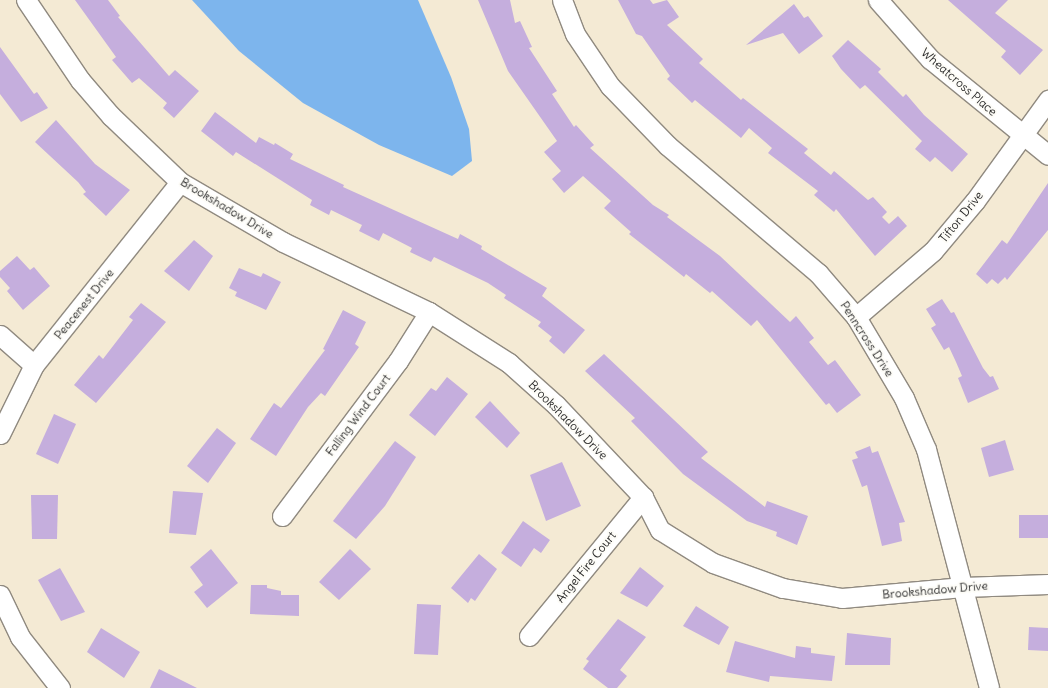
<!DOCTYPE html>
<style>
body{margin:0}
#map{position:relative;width:1048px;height:688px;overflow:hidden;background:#f4ead4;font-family:Delius,sans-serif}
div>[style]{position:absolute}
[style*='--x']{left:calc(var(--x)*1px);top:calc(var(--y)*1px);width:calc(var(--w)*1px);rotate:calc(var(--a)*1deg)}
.water>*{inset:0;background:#7db5ed}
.building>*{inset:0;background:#c5aedd}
.roads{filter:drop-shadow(1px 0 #908a80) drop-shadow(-1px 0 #908a80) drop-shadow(0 1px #908a80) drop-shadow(0 -1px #908a80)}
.street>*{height:19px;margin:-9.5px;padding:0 9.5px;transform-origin:9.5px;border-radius:9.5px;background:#fff}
span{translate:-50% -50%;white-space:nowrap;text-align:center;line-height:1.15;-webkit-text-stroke:4px #fdfcf7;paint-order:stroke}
.street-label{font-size:12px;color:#2b2b2b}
</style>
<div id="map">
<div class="water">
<i style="clip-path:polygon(192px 0,418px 0,451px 77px,469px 129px,472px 161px,452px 176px,379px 145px,303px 103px,239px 51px)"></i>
</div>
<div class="building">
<i style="clip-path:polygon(75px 0,108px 0,120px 16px,118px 17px,169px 76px,175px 70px,199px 91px,174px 118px,163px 108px,167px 103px,139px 78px,132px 83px,112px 60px,116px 57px)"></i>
<i style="clip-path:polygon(478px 0,510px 0,515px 23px,520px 21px,532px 47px,529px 48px,557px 91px,552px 94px,574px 127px,576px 125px,594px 145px,590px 148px,653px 205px,669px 215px,667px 217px,720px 256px,790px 322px,796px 316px,814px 338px,809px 342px,828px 365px,835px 360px,861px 395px,837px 413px,829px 403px,826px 405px,757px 320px,751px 326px,712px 291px,710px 293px,686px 274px,684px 277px,629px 234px,631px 232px,604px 208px,611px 201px,583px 176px,564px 193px,552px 179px,561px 171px,544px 152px,557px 141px,508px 71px)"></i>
<i style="clip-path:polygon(618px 0,650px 0,653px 4px,667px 0,679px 17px,667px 25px,703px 59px,699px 63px,741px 100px,743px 98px,808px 149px,804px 153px,831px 175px,834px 171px,868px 200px,873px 197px,887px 212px,882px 217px,889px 224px,898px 216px,907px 226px,875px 256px,836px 209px,834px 212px,814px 195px,818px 191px,768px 153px,772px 148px,749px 128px,741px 138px,695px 100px,692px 103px,667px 79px,670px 76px,642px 36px,636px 34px)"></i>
<i style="clip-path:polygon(948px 0,1008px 0,995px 13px,1043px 50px,1020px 75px,1001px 57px,1006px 51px)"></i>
<i style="clip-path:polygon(794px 4px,804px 18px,808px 16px,823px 36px,799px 54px,783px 33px,746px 45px)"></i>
<i style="clip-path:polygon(848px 40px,881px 69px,878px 72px,903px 97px,906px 94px,924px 115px,968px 154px,952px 172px,935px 157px,930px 162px,915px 149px,922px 141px,865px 85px,860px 89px,841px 69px,832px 56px)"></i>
<i style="clip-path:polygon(0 47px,34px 94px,37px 92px,48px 108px,21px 122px,0 94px)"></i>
<i style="clip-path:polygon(215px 112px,256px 143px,259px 137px,274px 145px,275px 143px,293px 154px,290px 159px,344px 185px,343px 187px,458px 239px,460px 234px,482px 246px,481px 249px,547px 288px,542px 296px,585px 330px,564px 354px,549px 341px,552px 337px,538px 326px,541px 322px,504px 298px,506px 295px,488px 283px,434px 257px,431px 262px,410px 252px,412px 248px,383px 233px,379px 241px,359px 231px,362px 225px,331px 210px,329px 215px,310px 205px,312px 200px,236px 152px,233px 156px,201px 131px)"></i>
<i style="clip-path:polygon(56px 120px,95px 164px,130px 190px,106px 216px,83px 194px,86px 192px,78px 182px,35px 142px)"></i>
<i style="clip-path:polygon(1048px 183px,1048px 230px,1007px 280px,1005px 277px,998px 284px,992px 279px,987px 284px,976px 274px,1002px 240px,1007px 244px)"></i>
<i style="clip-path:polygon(194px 240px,213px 256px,189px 291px,164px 271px)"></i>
<i style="clip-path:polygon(17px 256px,30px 270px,34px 267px,50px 286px,23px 310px,7px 291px,10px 288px,0 277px,0 271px)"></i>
<i style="clip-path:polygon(239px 268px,261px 277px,263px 273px,281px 282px,266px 310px,235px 296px,237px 292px,229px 288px)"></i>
<i style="clip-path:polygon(942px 299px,951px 313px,954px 312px,983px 368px,990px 377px,993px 376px,999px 389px,968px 403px,958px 378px,962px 376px,956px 362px,949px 347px,944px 350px,931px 328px,936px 325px,926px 309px)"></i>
<i style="clip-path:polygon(141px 303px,166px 322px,96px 403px,74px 385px,99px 355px,103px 359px,133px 320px,129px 317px)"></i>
<i style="clip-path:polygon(343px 310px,366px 322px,355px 344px,359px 347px,325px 396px,321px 393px,308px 407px,276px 456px,250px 439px,274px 403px,281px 408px,325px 350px,323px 349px)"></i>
<i style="clip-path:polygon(604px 354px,708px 452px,701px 458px,765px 507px,767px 501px,808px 516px,797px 545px,776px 536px,777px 532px,747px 521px,683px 474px,631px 421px,635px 418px,585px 371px)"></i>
<i style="clip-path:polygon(447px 377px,468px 394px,435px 436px,409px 415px,431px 388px,436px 391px)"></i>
<i style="clip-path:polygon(490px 401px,520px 433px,507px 448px,475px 417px)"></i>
<i style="clip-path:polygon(54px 414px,76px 424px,58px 464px,36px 454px)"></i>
<i style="clip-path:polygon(217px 428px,236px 443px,208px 483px,187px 466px)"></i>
<i style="clip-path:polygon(1005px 440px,1014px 470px,989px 477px,981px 448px)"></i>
<i style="clip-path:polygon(395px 441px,416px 457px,385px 506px,356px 539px,333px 521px)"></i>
<i style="clip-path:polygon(870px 446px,872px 453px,878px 451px,905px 522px,899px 523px,902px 541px,882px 546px,867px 485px,862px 487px,852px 460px,858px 458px,855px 452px)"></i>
<i style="clip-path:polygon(562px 462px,581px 506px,546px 521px,530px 475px)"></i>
<i style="clip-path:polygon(173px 491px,203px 493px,196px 535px,169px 533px)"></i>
<i style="clip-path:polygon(31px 495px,58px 495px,57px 539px,32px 539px)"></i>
<i style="clip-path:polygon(1019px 515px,1048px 515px,1048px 538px,1019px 538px)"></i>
<i style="clip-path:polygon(523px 521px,550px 540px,541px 553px,534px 548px,521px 567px,501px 553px)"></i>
<i style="clip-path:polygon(211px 549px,238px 583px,207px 608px,194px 592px,203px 585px,190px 567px)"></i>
<i style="clip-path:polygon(350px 549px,371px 569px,339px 600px,319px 582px)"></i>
<i style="clip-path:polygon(479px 554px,497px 569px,475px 601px,471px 598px,468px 603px,451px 588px)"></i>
<i style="clip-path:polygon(640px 567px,664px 586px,647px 607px,620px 593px)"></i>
<i style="clip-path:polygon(60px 568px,85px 612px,61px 621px,38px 580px)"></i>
<i style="clip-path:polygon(251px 585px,267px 585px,267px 588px,281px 591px,281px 595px,299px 595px,299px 616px,250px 614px)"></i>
<i style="clip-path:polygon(417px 604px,441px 605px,438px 655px,414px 654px)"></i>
<i style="clip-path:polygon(696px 606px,729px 627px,719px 645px,683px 626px)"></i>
<i style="clip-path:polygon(618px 619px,646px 637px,620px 670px,627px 676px,617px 688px,608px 688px,583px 669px,589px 661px,586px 659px)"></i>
<i style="clip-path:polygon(1029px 627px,1048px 628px,1048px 651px,1028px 650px)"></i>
<i style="clip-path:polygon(101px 628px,140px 652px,124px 678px,87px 652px)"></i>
<i style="clip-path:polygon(847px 633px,891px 638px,890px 665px,845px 665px)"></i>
<i style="clip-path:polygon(735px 641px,795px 658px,796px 646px,811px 648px,811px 653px,835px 656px,832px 681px,770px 676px,769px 682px,726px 672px)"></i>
<i style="clip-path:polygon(159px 669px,197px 688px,150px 688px)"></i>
</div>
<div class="roads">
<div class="street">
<i style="--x:26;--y:0;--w:97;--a:56"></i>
<i style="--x:80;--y:80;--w:48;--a:49.3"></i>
<i style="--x:111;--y:116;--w:95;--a:43.7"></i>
<i style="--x:180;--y:182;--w:119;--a:30.2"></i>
<i style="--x:283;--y:242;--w:162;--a:25.6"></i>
<i style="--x:429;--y:312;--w:95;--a:32.5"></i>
<i style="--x:509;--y:363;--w:63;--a:41.8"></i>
<i style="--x:556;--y:405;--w:127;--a:46.6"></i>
<i style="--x:643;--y:497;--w:37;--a:63"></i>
<i style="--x:660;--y:530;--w:62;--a:31.9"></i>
<i style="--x:713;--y:563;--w:74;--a:19.7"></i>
<i style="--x:783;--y:588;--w:60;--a:9.6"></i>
<i style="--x:842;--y:598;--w:121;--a:-5.2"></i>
<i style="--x:963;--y:587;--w:85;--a:-2"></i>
<i style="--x:562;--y:0;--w:36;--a:69"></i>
<i style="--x:575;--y:34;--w:63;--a:56.1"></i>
<i style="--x:610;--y:86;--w:83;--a:46"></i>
<i style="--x:668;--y:146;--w:197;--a:40.3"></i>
<i style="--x:818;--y:273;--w:58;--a:49.2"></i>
<i style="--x:856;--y:317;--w:94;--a:59.3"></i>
<i style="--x:904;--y:398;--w:56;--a:66.7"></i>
<i style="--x:926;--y:449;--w:247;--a:75.2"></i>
<i style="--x:878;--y:0;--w:79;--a:48.6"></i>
<i style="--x:930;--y:59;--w:152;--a:39.1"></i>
<i style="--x:856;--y:317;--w:101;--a:-40.6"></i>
<i style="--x:933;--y:251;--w:65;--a:-50"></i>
<i style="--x:975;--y:201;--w:125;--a:-54.1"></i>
<i style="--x:0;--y:335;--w:45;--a:41.4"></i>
<i style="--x:0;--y:434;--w:77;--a:-63.8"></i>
<i style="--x:34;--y:365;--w:234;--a:-51.4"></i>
<i style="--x:282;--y:516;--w:194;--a:-53.2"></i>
<i style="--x:398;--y:361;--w:58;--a:-57.7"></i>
<i style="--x:0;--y:595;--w:47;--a:64.5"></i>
<i style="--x:20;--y:637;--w:65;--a:51.9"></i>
<i style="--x:529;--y:636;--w:180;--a:-50.6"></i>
</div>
</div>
<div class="street-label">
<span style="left:959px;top:82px;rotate:41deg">Wheatcross Place</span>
<span style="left:227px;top:208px;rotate:31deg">Brookshadow Drive</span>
<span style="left:961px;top:217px;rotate:-51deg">Tifton Drive</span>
<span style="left:84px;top:304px;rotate:-51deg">Peacenest Drive</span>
<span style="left:867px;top:339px;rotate:57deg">Penncross Drive</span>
<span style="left:358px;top:415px;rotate:-53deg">Falling Wind Court</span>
<span style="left:568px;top:420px;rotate:45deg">Brookshadow Drive</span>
<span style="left:586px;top:567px;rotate:-51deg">Angel Fire Court</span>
<span style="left:935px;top:590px;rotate:-5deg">Brookshadow Drive</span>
</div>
</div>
